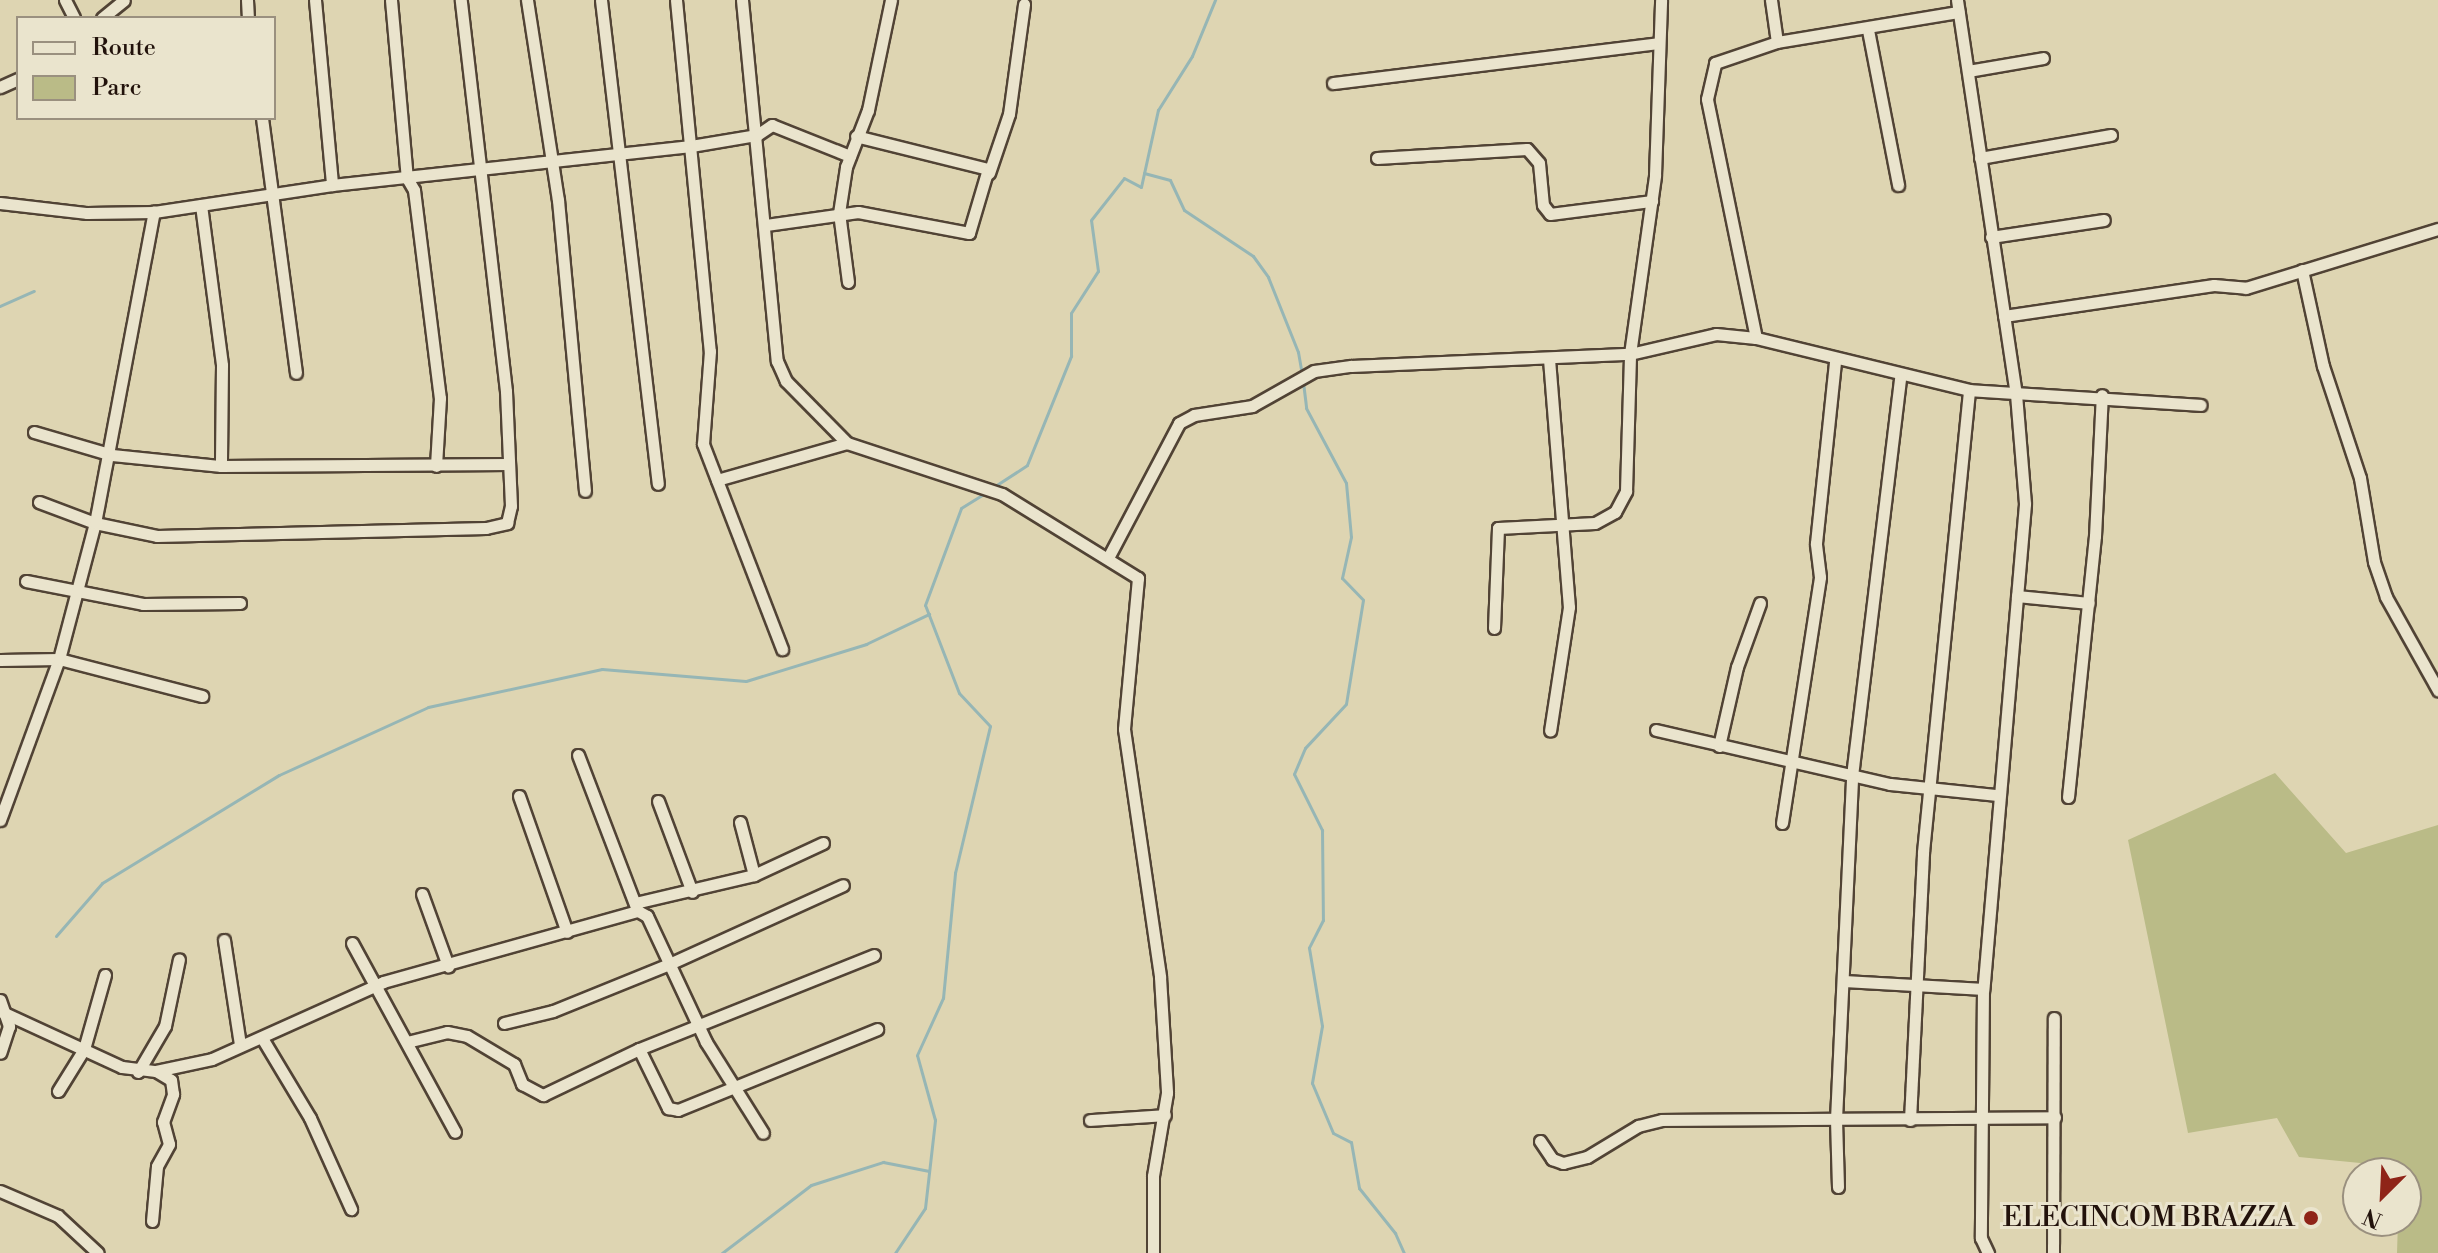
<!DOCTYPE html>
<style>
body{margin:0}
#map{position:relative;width:2438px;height:1253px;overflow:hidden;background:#ded5b2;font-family:"Libre Bodoni",serif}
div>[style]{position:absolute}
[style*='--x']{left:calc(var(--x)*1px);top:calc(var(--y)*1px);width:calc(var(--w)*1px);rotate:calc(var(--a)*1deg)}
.green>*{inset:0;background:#babb87}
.stream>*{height:3px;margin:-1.5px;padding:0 1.5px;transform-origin:1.5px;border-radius:1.5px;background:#96b6b5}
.roads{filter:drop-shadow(2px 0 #514335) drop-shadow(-2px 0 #514335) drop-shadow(0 2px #514335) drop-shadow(0 -2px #514335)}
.minor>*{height:11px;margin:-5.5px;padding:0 5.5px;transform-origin:5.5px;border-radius:5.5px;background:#eae4cd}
.dots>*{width:22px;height:22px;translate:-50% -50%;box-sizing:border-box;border:4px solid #eae4cd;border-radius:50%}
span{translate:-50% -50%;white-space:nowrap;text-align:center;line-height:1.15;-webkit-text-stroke:6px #eae4cd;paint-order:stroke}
.poi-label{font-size:28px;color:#22120b}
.right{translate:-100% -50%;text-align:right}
.legend{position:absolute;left:16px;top:16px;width:260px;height:104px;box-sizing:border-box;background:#eae4cd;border:2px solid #9a907f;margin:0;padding:10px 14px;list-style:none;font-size:24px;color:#22120b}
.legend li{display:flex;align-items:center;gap:16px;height:40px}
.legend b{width:40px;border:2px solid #9a907f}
.north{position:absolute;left:2342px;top:1157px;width:80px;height:80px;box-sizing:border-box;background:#eae4cd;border:2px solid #9a907f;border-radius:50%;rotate:204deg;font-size:22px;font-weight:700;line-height:32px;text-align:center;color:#22120b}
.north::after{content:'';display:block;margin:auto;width:28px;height:36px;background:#8f2418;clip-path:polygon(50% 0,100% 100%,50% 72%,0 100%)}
</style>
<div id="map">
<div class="green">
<i style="clip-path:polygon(2275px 773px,2346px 853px,2438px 825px,2438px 1253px,2397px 1253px,2398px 1221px,2406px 1221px,2406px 1173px,2401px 1173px,2401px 1167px,2299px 1157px,2277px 1118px,2188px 1133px,2128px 840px)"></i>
</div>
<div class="stream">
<i style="--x:1144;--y:173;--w:27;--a:15"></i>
<i style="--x:1170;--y:180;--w:33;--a:65"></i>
<i style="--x:1184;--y:210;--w:83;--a:33.7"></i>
<i style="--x:1253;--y:256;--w:26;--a:54"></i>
<i style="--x:1268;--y:277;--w:81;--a:68.2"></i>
<i style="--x:1298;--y:352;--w:23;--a:80"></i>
<i style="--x:0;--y:306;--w:37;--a:-24"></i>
<i style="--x:1303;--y:382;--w:26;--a:83"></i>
<i style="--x:1306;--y:408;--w:85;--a:61.9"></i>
<i style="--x:1346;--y:483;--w:54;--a:84.7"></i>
<i style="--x:1351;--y:537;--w:42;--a:102.4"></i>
<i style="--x:1342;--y:578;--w:30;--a:46"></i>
<i style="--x:1363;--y:600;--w:105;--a:99.3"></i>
<i style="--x:1346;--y:704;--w:60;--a:133"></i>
<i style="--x:1305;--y:748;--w:28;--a:113"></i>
<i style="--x:1294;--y:774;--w:63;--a:63.4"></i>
<i style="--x:1322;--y:830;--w:90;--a:89.4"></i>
<i style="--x:1323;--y:920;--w:31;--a:117"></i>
<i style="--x:1309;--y:948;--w:79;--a:80.5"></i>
<i style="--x:1322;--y:1026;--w:58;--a:100"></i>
<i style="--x:1312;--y:1083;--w:54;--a:67.2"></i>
<i style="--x:1333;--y:1133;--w:20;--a:27"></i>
<i style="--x:1351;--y:1142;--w:47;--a:80.1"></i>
<i style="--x:1359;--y:1188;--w:58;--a:51.3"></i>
<i style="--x:1395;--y:1233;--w:22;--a:66"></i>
<i style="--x:995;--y:486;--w:38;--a:-33"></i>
<i style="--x:1027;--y:465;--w:118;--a:-68"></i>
<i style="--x:1071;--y:356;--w:43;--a:-90"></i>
<i style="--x:1071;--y:313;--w:50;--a:-57.3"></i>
<i style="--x:1098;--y:271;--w:51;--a:-97.8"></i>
<i style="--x:1091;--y:220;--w:53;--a:-51.8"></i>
<i style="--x:1124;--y:178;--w:19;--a:28"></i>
<i style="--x:1141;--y:187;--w:79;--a:-77.6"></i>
<i style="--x:1158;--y:110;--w:64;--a:-57.8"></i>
<i style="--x:1192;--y:56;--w:61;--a:-67.7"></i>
<i style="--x:56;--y:936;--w:70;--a:-49"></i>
<i style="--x:102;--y:883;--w:207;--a:-31.4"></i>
<i style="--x:279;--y:775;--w:164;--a:-24.5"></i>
<i style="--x:428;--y:707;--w:178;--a:-12.3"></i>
<i style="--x:602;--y:669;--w:144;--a:4.8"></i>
<i style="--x:746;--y:681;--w:126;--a:-17.1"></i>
<i style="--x:866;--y:644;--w:70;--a:-25.5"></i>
<i style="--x:722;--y:1253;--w:112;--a:-37.4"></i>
<i style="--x:811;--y:1185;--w:76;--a:-17.7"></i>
<i style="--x:883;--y:1162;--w:47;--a:11.1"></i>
<i style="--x:895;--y:1253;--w:54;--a:-56.3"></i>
<i style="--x:925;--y:1208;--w:89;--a:-83.5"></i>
<i style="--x:935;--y:1120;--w:67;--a:-105.5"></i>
<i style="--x:917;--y:1055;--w:63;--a:-65.5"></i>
<i style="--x:943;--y:998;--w:126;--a:-84.5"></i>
<i style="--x:955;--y:873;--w:151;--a:-76.6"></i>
<i style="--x:990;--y:726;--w:45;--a:-133.2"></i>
<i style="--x:959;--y:693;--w:94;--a:-111.1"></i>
<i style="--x:925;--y:605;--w:103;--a:-69.6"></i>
<i style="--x:961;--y:508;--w:28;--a:-32"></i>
</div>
<div class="roads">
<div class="minor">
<i style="--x:65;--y:0;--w:20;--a:63"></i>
<i style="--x:247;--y:0;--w:18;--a:87"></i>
<i style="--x:315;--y:0;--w:186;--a:84.7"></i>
<i style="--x:391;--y:0;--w:179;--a:84.9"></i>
<i style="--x:407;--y:178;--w:14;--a:60"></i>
<i style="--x:414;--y:190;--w:210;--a:82.9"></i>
<i style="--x:440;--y:398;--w:68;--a:93.4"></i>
<i style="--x:527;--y:0;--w:202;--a:81.2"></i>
<i style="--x:558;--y:200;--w:292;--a:84.7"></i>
<i style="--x:601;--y:0;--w:487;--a:83.3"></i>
<i style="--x:676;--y:0;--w:353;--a:84.5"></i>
<i style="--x:710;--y:351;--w:93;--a:94.3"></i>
<i style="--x:703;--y:444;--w:220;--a:68.9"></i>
<i style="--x:742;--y:0;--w:363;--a:84.5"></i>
<i style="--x:777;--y:361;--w:22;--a:66"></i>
<i style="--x:786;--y:381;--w:87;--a:45.5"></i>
<i style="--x:847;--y:443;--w:163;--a:18.2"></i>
<i style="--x:1002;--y:494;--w:160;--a:31.7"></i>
<i style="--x:1138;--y:578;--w:152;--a:95.3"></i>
<i style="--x:1124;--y:729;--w:251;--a:81.7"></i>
<i style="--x:1160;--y:977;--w:116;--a:86.5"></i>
<i style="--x:1167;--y:1093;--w:84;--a:99.6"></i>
<i style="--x:1153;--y:1176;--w:77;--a:90"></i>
<i style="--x:1771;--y:0;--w:42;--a:81.9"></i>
<i style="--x:1957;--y:0;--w:398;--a:81.5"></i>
<i style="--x:2016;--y:394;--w:110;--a:85.3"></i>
<i style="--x:2025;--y:504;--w:487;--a:94.9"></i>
<i style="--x:1983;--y:989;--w:249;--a:90.5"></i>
<i style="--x:1981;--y:1238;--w:17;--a:65"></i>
<i style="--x:102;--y:18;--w:28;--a:-39"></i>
<i style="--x:1868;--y:30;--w:158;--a:79"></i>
<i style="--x:1968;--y:71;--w:76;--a:-9.8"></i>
<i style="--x:1333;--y:83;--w:328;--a:-7"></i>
<i style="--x:0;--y:87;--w:20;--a:-24"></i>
<i style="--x:262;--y:118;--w:257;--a:82.4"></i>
<i style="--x:1377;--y:158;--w:150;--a:-3.4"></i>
<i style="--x:1527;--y:149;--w:18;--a:49"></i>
<i style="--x:1539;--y:163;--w:42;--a:84.6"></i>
<i style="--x:1543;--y:205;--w:11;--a:52"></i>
<i style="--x:1550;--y:214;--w:103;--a:-7.3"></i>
<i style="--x:1980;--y:158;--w:133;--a:-10"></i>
<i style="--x:989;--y:173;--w:62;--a:-71.3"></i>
<i style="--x:1009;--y:114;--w:111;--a:-82.2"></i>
<i style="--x:0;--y:203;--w:88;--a:6.6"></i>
<i style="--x:87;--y:213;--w:67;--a:-0.9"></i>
<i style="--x:154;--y:212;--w:180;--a:-8.6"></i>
<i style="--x:332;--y:185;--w:361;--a:-6.2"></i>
<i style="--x:691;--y:146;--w:67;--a:-9.5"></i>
<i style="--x:757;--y:135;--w:18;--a:-34"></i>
<i style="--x:772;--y:125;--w:84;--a:21.7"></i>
<i style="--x:201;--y:205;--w:161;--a:82.5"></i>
<i style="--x:222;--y:365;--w:101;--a:90.6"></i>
<i style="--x:766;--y:225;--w:93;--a:-8"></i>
<i style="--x:858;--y:212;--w:113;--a:10.7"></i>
<i style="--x:969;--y:233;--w:67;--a:-73.5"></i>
<i style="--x:988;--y:169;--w:136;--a:-166"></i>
<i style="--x:1991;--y:237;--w:114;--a:-8.6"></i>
<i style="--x:2302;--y:270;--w:98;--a:77.7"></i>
<i style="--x:2323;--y:366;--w:118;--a:71.7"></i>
<i style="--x:2360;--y:478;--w:85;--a:80.5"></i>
<i style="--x:2374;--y:562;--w:37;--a:71"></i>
<i style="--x:2386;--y:597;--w:107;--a:60.8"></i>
<i style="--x:848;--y:282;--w:70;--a:-97.4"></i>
<i style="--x:839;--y:213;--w:47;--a:-81.3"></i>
<i style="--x:846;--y:167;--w:61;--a:-68.9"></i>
<i style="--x:868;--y:110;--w:112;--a:-78.2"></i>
<i style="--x:2004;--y:316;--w:212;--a:-8.4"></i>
<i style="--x:2214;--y:285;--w:32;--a:5"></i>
<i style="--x:2246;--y:288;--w:201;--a:-17.1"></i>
<i style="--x:1756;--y:338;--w:244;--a:-101.6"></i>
<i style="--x:1707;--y:99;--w:37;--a:-77"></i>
<i style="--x:1715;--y:63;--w:65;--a:-18.7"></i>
<i style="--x:1777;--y:42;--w:184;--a:-9.4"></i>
<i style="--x:1549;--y:359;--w:249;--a:85.4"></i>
<i style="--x:1569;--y:607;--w:125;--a:98.7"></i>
<i style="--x:34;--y:432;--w:81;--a:16.4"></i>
<i style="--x:112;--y:455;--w:110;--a:5.8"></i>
<i style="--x:221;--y:466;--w:288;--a:-0.4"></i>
<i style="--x:717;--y:480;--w:135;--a:-15.9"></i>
<i style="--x:39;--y:502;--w:60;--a:20.6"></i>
<i style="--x:95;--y:523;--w:63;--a:11.8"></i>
<i style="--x:157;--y:536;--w:329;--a:-1.4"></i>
<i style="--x:486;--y:528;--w:22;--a:-13"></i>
<i style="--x:507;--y:523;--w:17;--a:-77"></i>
<i style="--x:511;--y:506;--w:115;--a:-92.5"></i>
<i style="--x:506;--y:391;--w:394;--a:-96.6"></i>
<i style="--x:1109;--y:556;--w:150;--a:-62.2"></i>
<i style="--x:1179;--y:423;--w:17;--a:-28"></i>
<i style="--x:1194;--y:415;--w:59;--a:-8.8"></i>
<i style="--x:1252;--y:406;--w:71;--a:-29.4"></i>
<i style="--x:1314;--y:371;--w:37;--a:-8"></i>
<i style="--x:1351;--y:366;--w:279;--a:-2.5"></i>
<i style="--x:1630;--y:354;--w:88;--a:-13.1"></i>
<i style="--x:1716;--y:334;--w:40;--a:5.7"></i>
<i style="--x:1756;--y:338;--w:219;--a:13.7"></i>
<i style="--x:1969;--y:390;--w:232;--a:3.7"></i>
<i style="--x:26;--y:581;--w:119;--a:11.1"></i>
<i style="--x:143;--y:604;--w:97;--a:-0.6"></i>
<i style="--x:2017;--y:596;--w:72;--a:5.6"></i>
<i style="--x:1494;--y:628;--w:100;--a:-87.7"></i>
<i style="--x:1498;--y:528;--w:97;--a:-3"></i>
<i style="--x:1595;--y:523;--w:23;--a:-29"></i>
<i style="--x:1615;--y:512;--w:24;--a:-62"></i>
<i style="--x:1626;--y:491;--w:137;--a:-88.3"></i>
<i style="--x:1630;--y:354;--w:181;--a:-82"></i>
<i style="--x:1655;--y:175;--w:175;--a:-88"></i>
<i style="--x:0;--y:660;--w:59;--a:-1"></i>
<i style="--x:59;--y:659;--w:148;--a:14.5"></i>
<i style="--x:1656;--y:730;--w:240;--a:13"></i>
<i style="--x:1890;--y:784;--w:108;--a:5.9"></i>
<i style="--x:1719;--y:746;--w:81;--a:-77.2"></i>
<i style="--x:1737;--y:667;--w:68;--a:-70.2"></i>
<i style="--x:578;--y:755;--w:163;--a:69.1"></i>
<i style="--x:519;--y:796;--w:144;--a:70.6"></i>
<i style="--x:2068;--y:797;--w:262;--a:-84.1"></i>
<i style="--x:2095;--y:536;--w:141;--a:-87.2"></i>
<i style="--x:658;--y:801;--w:97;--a:69.5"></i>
<i style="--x:0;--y:820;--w:171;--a:-69.9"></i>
<i style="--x:59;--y:659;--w:141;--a:-75.2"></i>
<i style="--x:95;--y:523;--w:317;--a:-79.3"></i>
<i style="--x:740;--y:822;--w:55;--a:75.2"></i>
<i style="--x:1782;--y:823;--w:249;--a:-81.2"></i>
<i style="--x:1820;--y:577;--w:34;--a:-97"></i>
<i style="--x:1816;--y:543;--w:183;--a:-84"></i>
<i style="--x:422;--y:894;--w:77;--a:70.1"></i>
<i style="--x:635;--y:903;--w:122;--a:-13.2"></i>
<i style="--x:754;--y:875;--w:76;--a:-24.9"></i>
<i style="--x:224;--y:940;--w:105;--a:81.3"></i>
<i style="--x:352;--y:943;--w:215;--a:61.4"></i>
<i style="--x:1845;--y:981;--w:138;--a:3.3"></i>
<i style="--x:0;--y:1000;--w:28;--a:71"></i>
<i style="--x:9;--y:1026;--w:28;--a:108"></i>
<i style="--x:0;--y:1011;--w:134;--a:24.7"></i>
<i style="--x:122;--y:1067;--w:34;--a:7"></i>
<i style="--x:156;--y:1071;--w:57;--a:-12.1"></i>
<i style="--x:212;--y:1059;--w:188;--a:-24.2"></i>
<i style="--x:383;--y:982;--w:265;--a:-15.6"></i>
<i style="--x:638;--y:911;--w:10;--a:29"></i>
<i style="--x:647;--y:916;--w:139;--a:64.9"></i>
<i style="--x:706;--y:1042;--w:107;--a:57.9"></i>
<i style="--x:504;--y:1023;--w:50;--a:-13.8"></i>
<i style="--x:553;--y:1011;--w:123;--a:-22"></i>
<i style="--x:667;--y:965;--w:193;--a:-24.4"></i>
<i style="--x:262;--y:1038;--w:93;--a:59"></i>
<i style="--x:310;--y:1118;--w:100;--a:65.7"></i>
<i style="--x:407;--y:1042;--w:41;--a:-14"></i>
<i style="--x:447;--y:1032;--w:20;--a:11"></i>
<i style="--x:467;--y:1036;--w:55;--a:30.8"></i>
<i style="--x:514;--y:1064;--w:22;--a:68"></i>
<i style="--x:522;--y:1084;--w:24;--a:28"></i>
<i style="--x:543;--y:1095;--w:106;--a:-25.6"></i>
<i style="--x:639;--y:1049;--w:253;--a:-21.8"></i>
<i style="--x:639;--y:1049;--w:66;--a:63.8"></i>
<i style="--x:668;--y:1108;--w:10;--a:11"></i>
<i style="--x:678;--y:1110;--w:215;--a:-22.1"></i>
<i style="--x:138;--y:1072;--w:53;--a:-59.6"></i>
<i style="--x:165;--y:1026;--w:68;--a:-78.2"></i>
<i style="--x:58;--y:1091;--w:49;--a:-58.2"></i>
<i style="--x:84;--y:1049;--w:77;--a:-74.2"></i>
<i style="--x:1090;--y:1120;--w:75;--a:-3.8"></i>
<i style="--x:1910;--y:1120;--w:268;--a:-87.2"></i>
<i style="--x:1923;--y:852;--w:464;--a:-84.3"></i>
<i style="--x:1540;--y:1141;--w:22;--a:56"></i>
<i style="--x:1552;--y:1159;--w:12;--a:20"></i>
<i style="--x:1563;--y:1163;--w:25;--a:-14"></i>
<i style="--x:1587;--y:1157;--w:60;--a:-31.3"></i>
<i style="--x:1638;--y:1126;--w:25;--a:-14"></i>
<i style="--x:1662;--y:1120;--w:393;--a:-0.4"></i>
<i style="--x:1838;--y:1187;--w:68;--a:-91.7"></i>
<i style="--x:1836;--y:1119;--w:343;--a:-87.3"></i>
<i style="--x:1852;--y:776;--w:402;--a:-83.1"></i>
<i style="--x:0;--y:1191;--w:63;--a:23.3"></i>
<i style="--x:58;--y:1216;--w:54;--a:42.8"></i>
<i style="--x:152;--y:1221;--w:55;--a:-84.8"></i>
<i style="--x:157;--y:1166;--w:25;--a:-61"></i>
<i style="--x:169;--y:1144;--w:23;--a:-105"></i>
<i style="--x:163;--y:1122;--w:30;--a:-70"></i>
<i style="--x:173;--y:1094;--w:14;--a:-98"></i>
<i style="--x:171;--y:1080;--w:17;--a:-149"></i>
<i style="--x:2053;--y:1253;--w:235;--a:-89.8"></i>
</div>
</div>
<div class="dots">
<i style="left:2311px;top:1218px;background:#8f2418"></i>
</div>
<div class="poi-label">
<span class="right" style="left:2295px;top:1218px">ELECINCOM BRAZZA</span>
</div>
<ul class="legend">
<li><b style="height:10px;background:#eae4cd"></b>Route</li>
<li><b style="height:22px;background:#babb87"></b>Parc</li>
</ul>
<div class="north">N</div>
</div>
